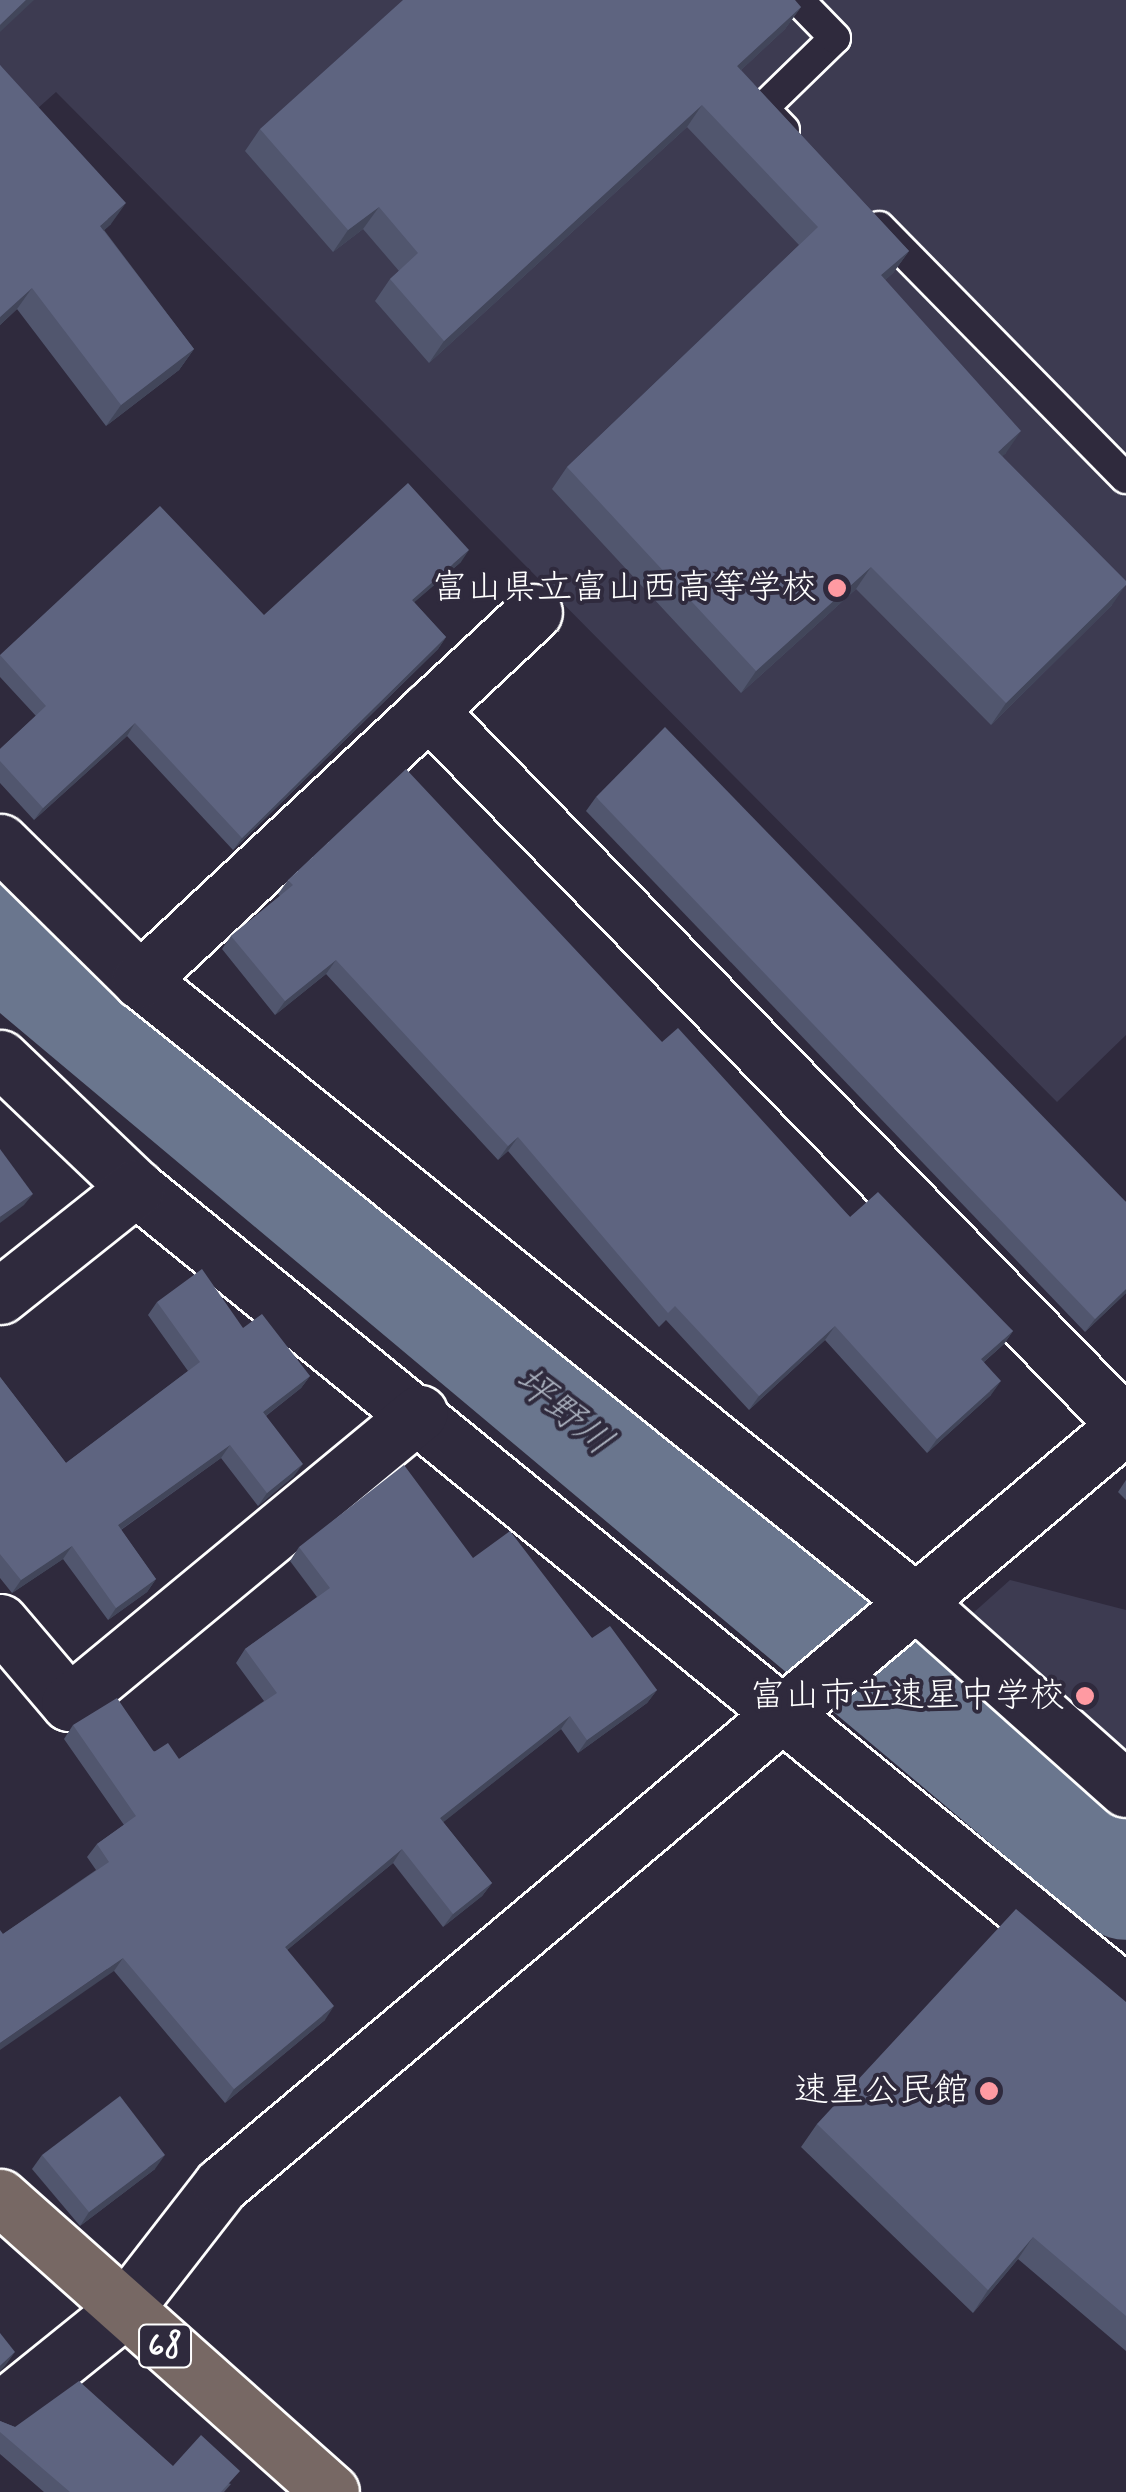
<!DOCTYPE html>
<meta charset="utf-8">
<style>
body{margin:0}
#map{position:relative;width:1126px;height:2492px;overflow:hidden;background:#2f2a3d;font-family:Mynerve,"Klee One",sans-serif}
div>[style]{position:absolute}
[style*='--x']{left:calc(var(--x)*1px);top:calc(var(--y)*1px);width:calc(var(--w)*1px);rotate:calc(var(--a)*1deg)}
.built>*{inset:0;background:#3d3b51}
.river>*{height:112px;margin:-56px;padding:0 56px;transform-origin:56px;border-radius:56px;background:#6a768e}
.roads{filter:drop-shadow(2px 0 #fff) drop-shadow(-2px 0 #fff) drop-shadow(0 2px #fff) drop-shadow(0 -2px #fff)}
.lane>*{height:30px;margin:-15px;padding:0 15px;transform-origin:15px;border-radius:15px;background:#2f2a3d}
.street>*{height:55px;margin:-27.5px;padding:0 27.5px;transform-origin:27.5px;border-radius:27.5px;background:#2f2a3d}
.secondary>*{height:55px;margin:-27.5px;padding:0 27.5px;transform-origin:27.5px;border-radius:27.5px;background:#2f2a3d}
.primary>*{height:55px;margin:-27.5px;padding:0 27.5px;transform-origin:27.5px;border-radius:27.5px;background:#776864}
.wall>*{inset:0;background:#51566e}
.shaded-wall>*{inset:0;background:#42465a}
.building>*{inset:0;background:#5e6480}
.dots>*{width:28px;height:28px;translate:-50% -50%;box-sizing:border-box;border:5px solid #2f2a3d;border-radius:50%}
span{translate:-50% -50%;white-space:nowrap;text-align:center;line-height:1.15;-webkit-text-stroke:8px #2f2a3d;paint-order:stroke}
.shield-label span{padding:2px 8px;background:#2f2a3d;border:2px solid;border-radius:8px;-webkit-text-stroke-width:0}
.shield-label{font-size:32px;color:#fff;font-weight:700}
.poi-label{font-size:35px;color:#fff}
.right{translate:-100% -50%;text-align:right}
.water-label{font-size:38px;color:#adb4c1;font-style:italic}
</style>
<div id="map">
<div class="built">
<i style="clip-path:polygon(0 0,1126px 0,1126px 1035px,1057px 1102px,56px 92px,0 142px)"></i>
<i style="clip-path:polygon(1010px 1580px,1126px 1610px,1126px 1769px,962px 1623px)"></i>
</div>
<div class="river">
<i style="--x:0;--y:940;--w:1469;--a:39.98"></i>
</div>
<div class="roads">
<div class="lane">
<i style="--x:784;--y:130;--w:30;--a:-134"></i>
<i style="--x:763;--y:108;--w:100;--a:-44.2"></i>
<i style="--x:835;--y:38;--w:53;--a:-134.2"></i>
<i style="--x:879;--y:227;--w:352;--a:45.5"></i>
</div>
<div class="street">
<i style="--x:428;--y:710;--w:999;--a:45.69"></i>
<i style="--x:0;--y:842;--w:197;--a:44.6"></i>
<i style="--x:140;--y:980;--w:995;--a:38.71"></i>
<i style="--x:916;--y:1602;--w:281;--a:41.7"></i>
<i style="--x:140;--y:980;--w:539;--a:-43.05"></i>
<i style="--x:0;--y:1058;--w:188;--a:43.7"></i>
<i style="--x:136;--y:1188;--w:1276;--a:39.12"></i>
<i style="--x:0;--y:1296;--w:174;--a:-38.5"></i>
<i style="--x:0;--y:1622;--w:106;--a:49.6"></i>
<i style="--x:69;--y:1703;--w:455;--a:-39.6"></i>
<i style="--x:0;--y:2410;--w:159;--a:-38.9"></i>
</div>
<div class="secondary">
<i style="--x:124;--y:2310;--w:158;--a:-52.2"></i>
<i style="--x:221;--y:2185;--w:1182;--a:-40.02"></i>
</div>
<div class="primary">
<i style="--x:0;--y:2197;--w:443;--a:41.7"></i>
</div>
</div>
<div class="wall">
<i style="clip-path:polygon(801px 7px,785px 29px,741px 70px,909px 251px,893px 273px,885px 280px,1006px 453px,1002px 456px,1112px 605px,991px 725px,856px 589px,741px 693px,552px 489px,567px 467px,799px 245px,687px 127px,429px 363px,375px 301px,390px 279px,399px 271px,363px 229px,333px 252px,245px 151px,260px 129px)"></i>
<i style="clip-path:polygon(0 65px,111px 224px,104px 230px,194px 349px,179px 370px,106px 426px,17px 309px,0 325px)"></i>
<i style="clip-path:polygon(461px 562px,414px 602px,446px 637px,438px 649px,233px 850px,127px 736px,34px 820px,0 783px,0 749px,36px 716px,0 677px,0 655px,264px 615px)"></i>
<i style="clip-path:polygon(596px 797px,1126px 1202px,1126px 1293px,1085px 1332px,586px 811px)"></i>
<i style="clip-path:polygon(288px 880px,662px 1042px,850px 1217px,1013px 1331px,1004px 1344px,984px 1362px,991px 1395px,927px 1453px,825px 1340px,749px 1410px,666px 1320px,659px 1327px,508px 1151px,498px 1160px,326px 974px,275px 1015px,222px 949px,231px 936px,280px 896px,278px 894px)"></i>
<i style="clip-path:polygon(157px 1302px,243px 1328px,310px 1376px,301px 1388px,266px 1416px,294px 1476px,258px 1506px,221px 1458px,121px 1530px,156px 1579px,147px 1592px,108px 1620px,63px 1559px,12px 1593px,0 1578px,0 1377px,66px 1463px,188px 1371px,148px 1315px)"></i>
<i style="clip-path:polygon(1126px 1480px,1126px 1500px,1118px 1492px)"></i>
<i style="clip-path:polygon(299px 1547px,473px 1558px,592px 1638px,657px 1690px,647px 1703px,578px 1753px,561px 1729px,443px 1822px,492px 1883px,482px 1896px,443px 1927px,393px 1863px,287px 1950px,325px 2020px,225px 2103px,114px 1971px,3px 1934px,96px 1870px,87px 1857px,97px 1844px,124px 1825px,64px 1739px,73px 1725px,179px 1759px,264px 1701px,236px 1663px,245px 1649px,317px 1597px,290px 1561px)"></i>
<i style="clip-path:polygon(1126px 2002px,1126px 2351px,1018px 2259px,973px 2313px,801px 2147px,817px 2124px)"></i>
<i style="clip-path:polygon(42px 2155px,155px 2169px,80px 2226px,32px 2169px)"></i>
<i style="clip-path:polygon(0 2421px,15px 2427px,173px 2466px,231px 2484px,224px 2492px,44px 2492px,0 2454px)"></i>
</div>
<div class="shaded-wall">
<i style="clip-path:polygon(26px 0,34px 0,0 32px,0 25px)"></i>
<i style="clip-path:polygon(801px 7px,785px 29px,722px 88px,737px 66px)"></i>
<i style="clip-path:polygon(702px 105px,687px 127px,429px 363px,444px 341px)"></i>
<i style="clip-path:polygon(126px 203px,111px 224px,86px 247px,100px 226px)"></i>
<i style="clip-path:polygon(379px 207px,363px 229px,333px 252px,348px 230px)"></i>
<i style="clip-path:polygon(909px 251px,893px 273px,866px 297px,881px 275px)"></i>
<i style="clip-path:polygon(32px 288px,17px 309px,0 325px,0 317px)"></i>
<i style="clip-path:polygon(194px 349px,179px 370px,106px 426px,121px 405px)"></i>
<i style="clip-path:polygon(1021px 431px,1006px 453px,982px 474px,998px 452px)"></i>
<i style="clip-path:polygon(469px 550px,461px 562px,403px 612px,412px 600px)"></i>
<i style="clip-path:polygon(871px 567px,856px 589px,741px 693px,756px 671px)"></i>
<i style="clip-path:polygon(1126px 585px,1112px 605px,991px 725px,1006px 703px)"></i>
<i style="clip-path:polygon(446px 637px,438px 649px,233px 850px,242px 838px)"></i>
<i style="clip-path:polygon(135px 723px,127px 736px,34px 820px,43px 808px)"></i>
<i style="clip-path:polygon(336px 960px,326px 974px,275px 1015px,285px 1001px)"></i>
<i style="clip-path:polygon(518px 1137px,508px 1151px,498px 1160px,508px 1146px)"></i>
<i style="clip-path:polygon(33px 1194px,24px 1205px,0 1223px,0 1217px)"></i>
<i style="clip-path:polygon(1126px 1289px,1126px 1293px,1085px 1332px,1095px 1319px)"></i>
<i style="clip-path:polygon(835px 1326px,825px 1340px,749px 1410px,759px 1396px)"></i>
<i style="clip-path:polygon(1013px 1331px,1004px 1344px,971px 1373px,981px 1359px)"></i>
<i style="clip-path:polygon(310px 1376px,301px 1388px,254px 1425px,263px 1412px)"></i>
<i style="clip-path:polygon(1001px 1381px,991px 1395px,927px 1453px,937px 1439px)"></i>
<i style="clip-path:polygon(230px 1445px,221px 1458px,109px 1538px,118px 1525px)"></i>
<i style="clip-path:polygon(303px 1464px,294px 1476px,258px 1506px,267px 1493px)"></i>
<i style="clip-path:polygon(72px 1546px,63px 1559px,12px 1593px,21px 1580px)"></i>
<i style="clip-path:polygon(156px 1579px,147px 1592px,108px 1620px,116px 1608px)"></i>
<i style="clip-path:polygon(657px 1690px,647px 1703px,578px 1753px,587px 1740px)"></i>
<i style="clip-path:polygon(570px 1716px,561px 1729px,431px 1832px,440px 1818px)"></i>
<i style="clip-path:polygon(402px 1849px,393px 1863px,275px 1960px,285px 1947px)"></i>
<i style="clip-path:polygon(492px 1883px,482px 1896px,443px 1927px,453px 1914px)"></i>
<i style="clip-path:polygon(123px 1958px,114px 1971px,0 2050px,0 2043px)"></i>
<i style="clip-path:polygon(334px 2006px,325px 2020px,225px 2103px,234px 2089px)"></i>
<i style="clip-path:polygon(165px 2155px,155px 2169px,80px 2226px,89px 2212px)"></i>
<i style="clip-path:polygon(1033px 2237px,1018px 2259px,973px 2313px,988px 2290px)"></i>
<i style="clip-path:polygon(15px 2352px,5px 2366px,0 2371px,0 2366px)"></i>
</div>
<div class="building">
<i style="clip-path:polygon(0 0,26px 0,0 25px)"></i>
<i style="clip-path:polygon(403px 0,795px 0,801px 7px,737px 66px,909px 251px,881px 275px,1021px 431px,998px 452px,1126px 581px,1126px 585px,1006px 703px,871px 567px,756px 671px,567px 467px,818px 227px,702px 105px,444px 341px,390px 279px,418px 253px,379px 207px,348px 230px,260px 129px)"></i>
<i style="clip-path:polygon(0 65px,126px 203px,100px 226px,194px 349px,121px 405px,32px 288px,0 317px)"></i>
<i style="clip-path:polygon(408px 483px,469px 550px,412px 600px,446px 637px,242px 838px,135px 723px,43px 808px,0 761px,0 749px,46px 706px,0 655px,160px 506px,264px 615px)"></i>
<i style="clip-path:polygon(665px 727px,1126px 1202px,1126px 1289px,1095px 1319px,596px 797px)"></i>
<i style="clip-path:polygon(406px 769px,662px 1042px,678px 1028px,850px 1217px,878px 1192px,1013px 1331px,981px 1359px,1001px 1381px,937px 1439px,835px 1326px,759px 1396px,675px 1306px,668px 1313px,518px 1137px,508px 1146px,336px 960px,285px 1001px,231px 936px,293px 885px,288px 880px)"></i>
<i style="clip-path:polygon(0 1149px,33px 1194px,0 1217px)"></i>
<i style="clip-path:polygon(202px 1269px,243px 1328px,262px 1314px,310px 1376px,263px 1412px,303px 1464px,267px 1493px,230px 1445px,118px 1525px,156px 1579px,116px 1608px,72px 1546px,21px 1580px,0 1554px,0 1377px,66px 1463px,200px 1362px,157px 1302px)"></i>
<i style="clip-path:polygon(404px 1465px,473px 1558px,510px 1531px,592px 1638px,610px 1626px,657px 1690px,587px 1740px,570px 1716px,440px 1818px,492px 1883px,453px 1914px,402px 1849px,285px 1947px,334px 2006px,234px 2089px,123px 1958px,0 2043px,0 1930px,3px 1934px,109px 1862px,97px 1844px,136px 1816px,73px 1725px,117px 1698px,154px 1752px,168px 1743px,179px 1759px,277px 1693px,245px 1649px,330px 1588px,299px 1547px)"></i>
<i style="clip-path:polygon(1016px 1909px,1126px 2002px,1126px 2316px,1033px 2237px,988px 2290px,817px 2124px)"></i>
<i style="clip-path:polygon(120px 2096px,165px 2155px,89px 2212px,42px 2155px)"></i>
<i style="clip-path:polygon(0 2333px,15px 2352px,0 2366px)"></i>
<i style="clip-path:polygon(79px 2381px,173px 2466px,201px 2435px,240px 2471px,221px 2492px,70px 2492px,0 2432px,0 2421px,15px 2427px)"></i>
</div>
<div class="dots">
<i style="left:837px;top:588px;background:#ff9aa2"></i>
<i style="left:1085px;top:1696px;background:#ff9aa2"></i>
<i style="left:989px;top:2091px;background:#ff9aa2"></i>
</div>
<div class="shield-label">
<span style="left:165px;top:2346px">68</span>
</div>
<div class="poi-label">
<span class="right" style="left:817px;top:588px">富山県立富山西高等学校</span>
<span class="right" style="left:1065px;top:1696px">富山市立速星中学校</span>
<span class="right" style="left:969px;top:2091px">速星公民館</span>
</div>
<div class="water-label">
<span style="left:563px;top:1412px;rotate:40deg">坪野川</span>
</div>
</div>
